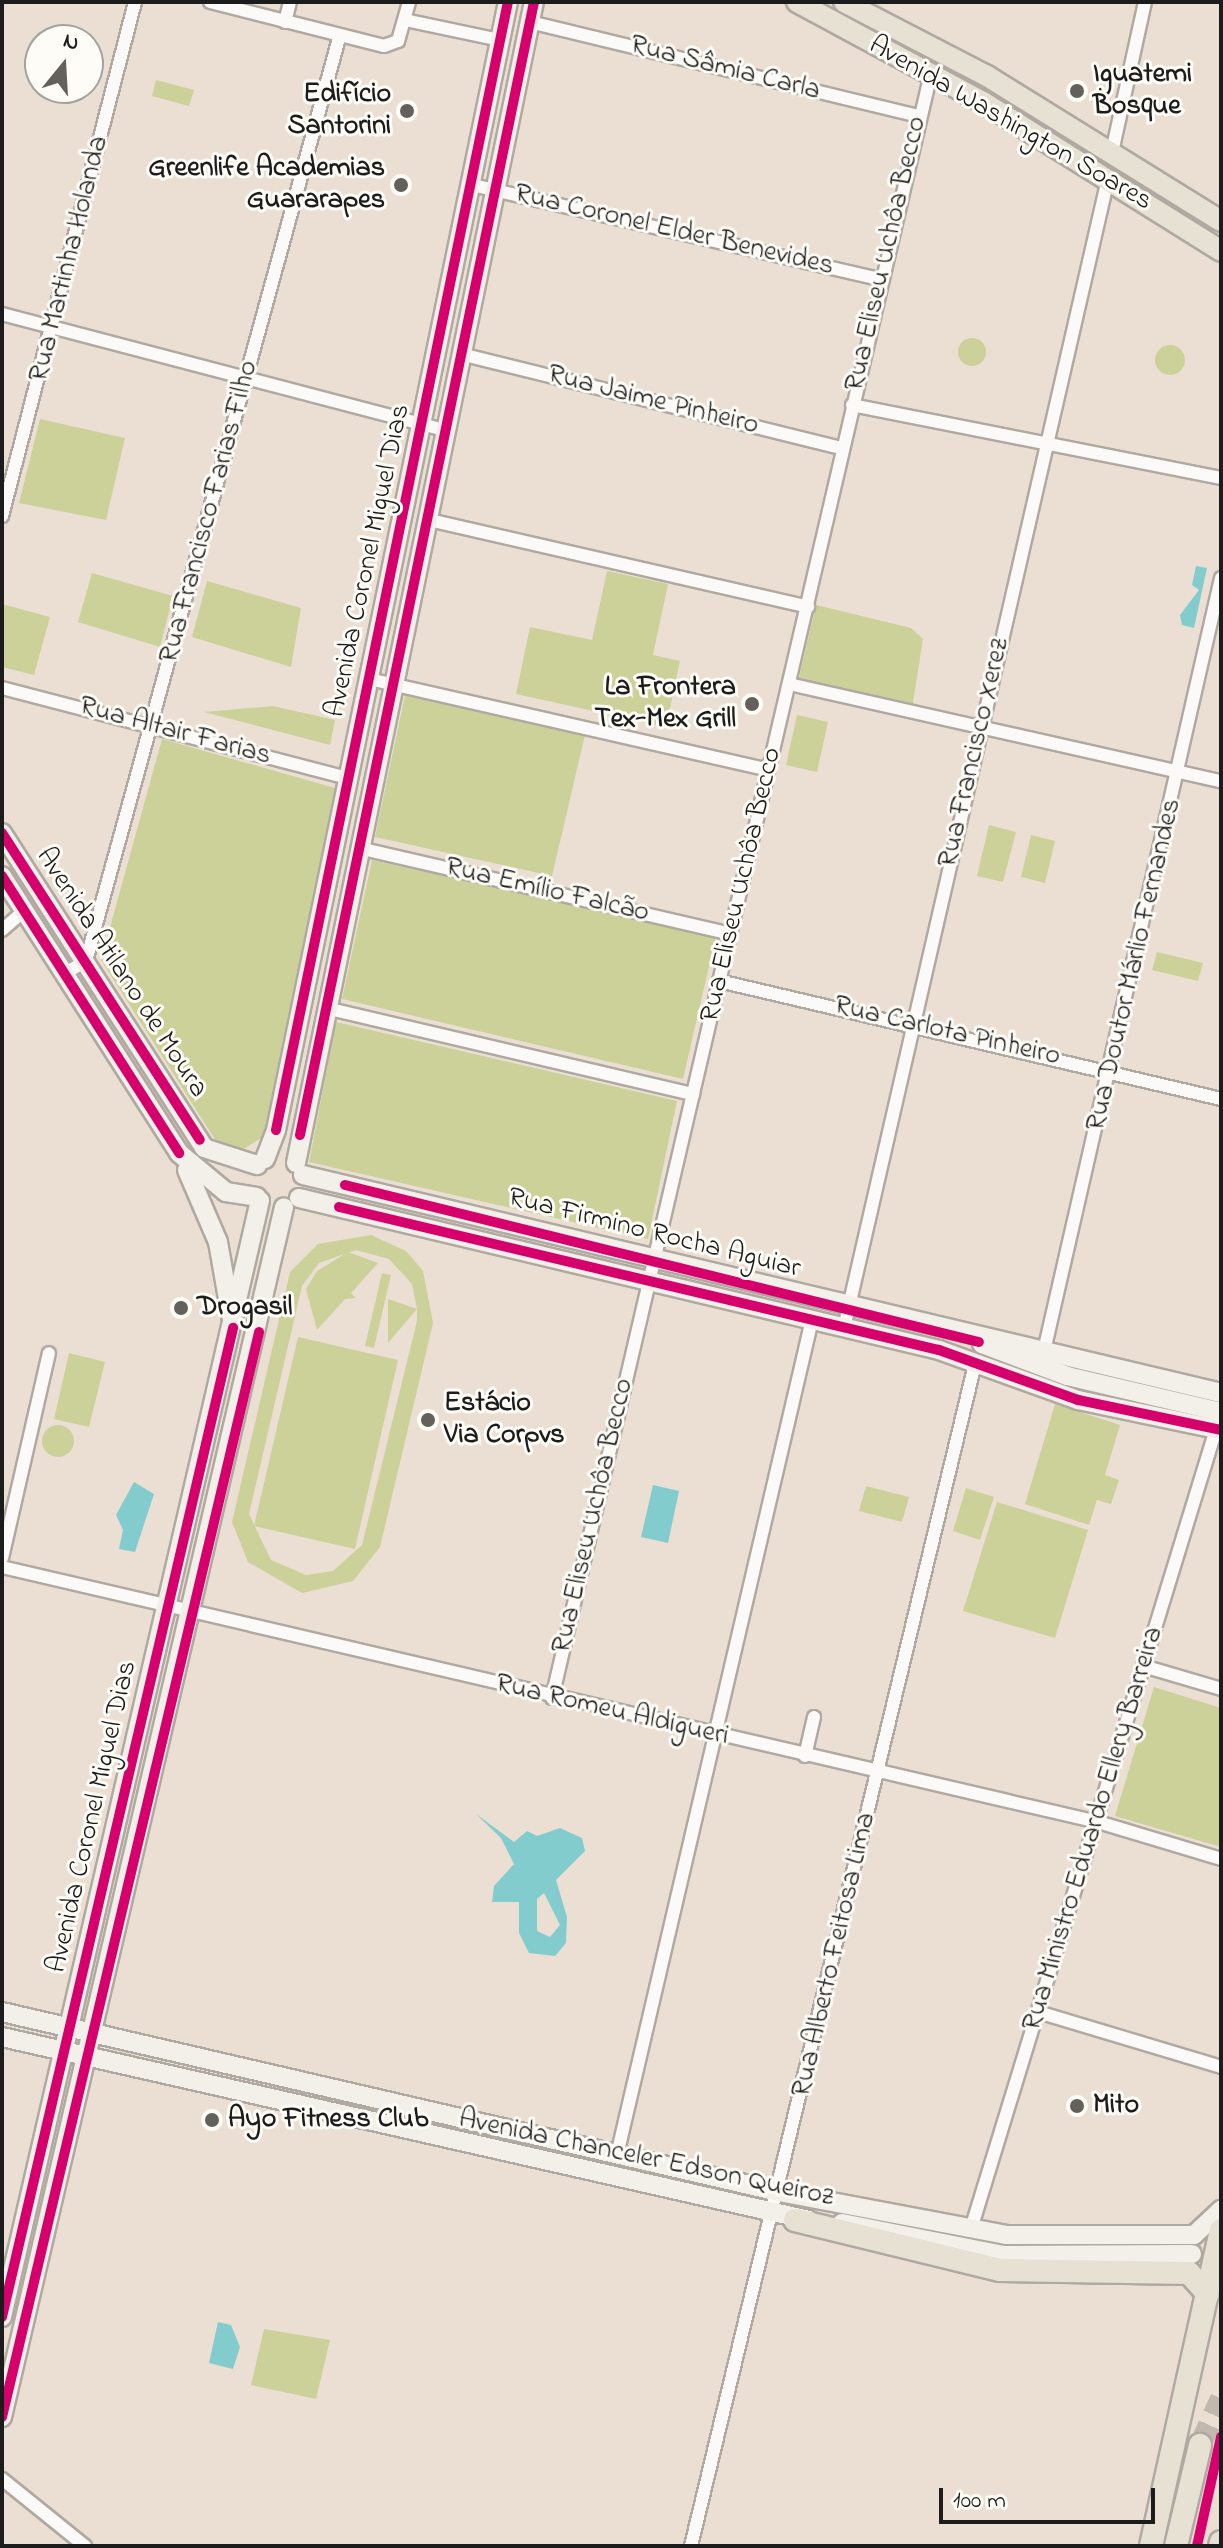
<!DOCTYPE html>
<meta charset="utf-8">
<style>
body{margin:0}
#map{position:relative;width:1223px;height:2548px;overflow:hidden;background:#eadfd2;font-family:"Indie Flower",sans-serif}
div>[style]{position:absolute}
[style*='--x']{left:calc(var(--x)*1px);top:calc(var(--y)*1px);width:calc(var(--w)*1px);rotate:calc(var(--a)*1deg)}
.green>*{inset:0;background:#ccd199}
.round{border-radius:50%}
.water>*{inset:0;background:#83ccce}
.highway-tunnel>*{height:22px;margin-top:-11px;transform-origin:0;background:repeating-linear-gradient(90deg,#c1b8ae 0 22px,transparent 0 33px)}
.roads{filter:drop-shadow(2px 0 #b0a9a1) drop-shadow(-2px 0 #b0a9a1) drop-shadow(0 2px #b0a9a1) drop-shadow(0 -2px #b0a9a1)}
.street>*{height:12px;margin:-6px;padding:0 6px;transform-origin:6px;border-radius:6px;background:#fcfaf8}
.secondary>*{height:18px;margin:-9px;padding:0 9px;transform-origin:9px;border-radius:9px;background:#f3f0ea}
.primary>*{height:20px;margin:-10px;padding:0 10px;transform-origin:10px;border-radius:10px;background:#e7e1d4}
.highway>*{height:22px;margin:-11px;padding:0 11px;transform-origin:11px;border-radius:11px;background:#e7e1d4}
.cycleway>*{height:10px;margin:-5px;padding:0 5px;transform-origin:5px;border-radius:5px;background:#d6006c}
.dots>*{width:22px;height:22px;translate:-50% -50%;box-sizing:border-box;border:4px solid #fdfcf7;border-radius:50%}
span{translate:-50% -50%;white-space:nowrap;text-align:center;line-height:1.15;-webkit-text-stroke:6px #fdfcf7;paint-order:stroke}
.street-label{font-size:28px;color:#1c1c1c}
.poi-label{font-size:28px;color:#1c1c1c;font-weight:700}
.left{translate:0 -50%;text-align:left}
.right{translate:-100% -50%;text-align:right}
.frame{position:absolute;inset:0;border:4px solid #1c1c1c;pointer-events:none}
.north{position:absolute;left:24px;top:24px;width:80px;height:80px;box-sizing:border-box;background:#fdfcf7;border:2px solid #a3a29f;border-radius:50%;rotate:18deg;font-size:22px;font-weight:700;line-height:32px;text-align:center;color:#1c1c1c}
.north::after{content:'';display:block;margin:auto;width:28px;height:36px;background:#64605c;clip-path:polygon(50% 0,100% 100%,50% 72%,0 100%)}
.scale{position:absolute;left:939px;top:2488px;width:216px;height:36px;box-sizing:border-box;border:4px solid #1c1c1c;border-top:0;padding-left:10px;font-size:24px;line-height:28px;white-space:nowrap;color:#1c1c1c;-webkit-text-stroke:6px #fdfcf7;paint-order:stroke}
</style>
<div id="map">
<div class="green">
<i style="clip-path:polygon(156px 80px,194px 90px,189px 106px,152px 96px)"></i>
<i class="round" style="left:958px;top:338px;width:28px;height:28px"></i>
<i class="round" style="left:1155px;top:345px;width:30px;height:30px"></i>
<i style="clip-path:polygon(40px 419px,125px 438px,106px 520px,19px 503px)"></i>
<i style="clip-path:polygon(607px 571px,668px 584px,653px 655px,680px 661px,666px 727px,516px 694px,530px 627px,592px 640px)"></i>
<i style="clip-path:polygon(92px 573px,173px 596px,160px 647px,78px 622px)"></i>
<i style="clip-path:polygon(207px 581px,301px 608px,291px 667px,192px 637px)"></i>
<i style="clip-path:polygon(2px 604px,50px 617px,34px 675px,2px 667px)"></i>
<i style="clip-path:polygon(816px 605px,911px 628px,923px 639px,912px 709px,798px 682px)"></i>
<i style="clip-path:polygon(405px 695px,585px 735px,552px 876px,375px 837px)"></i>
<i style="clip-path:polygon(273px 706px,335px 720px,330px 745px,204px 712px)"></i>
<i style="clip-path:polygon(797px 715px,828px 722px,817px 772px,786px 765px)"></i>
<i style="clip-path:polygon(162px 739px,335px 788px,263px 1137px,242px 1150px,216px 1141px,101px 960px)"></i>
<i style="clip-path:polygon(989px 825px,1016px 832px,1003px 882px,977px 876px)"></i>
<i style="clip-path:polygon(1031px 835px,1055px 841px,1045px 883px,1021px 877px)"></i>
<i style="clip-path:polygon(372px 860px,716px 936px,683px 1079px,342px 999px)"></i>
<i style="clip-path:polygon(1157px 952px,1203px 963px,1198px 981px,1152px 970px)"></i>
<i style="clip-path:polygon(336px 1022px,677px 1101px,648px 1239px,309px 1162px)"></i>
<i style="clip-path:polygon(evenodd,371px 1235px,406px 1251px,423px 1271px,433px 1323px,380px 1547px,353px 1581px,302px 1593px,248px 1562px,232px 1522px,290px 1272px,318px 1244px,371px 1235px,356px 1250px,389px 1259px,412px 1284px,417px 1309px,388px 1299px,388px 1343px,417px 1309px,417px 1321px,362px 1545px,333px 1571px,306px 1575px,271px 1560px,249px 1514px,302px 1286px,319px 1263px,356px 1250px)"></i>
<i style="clip-path:polygon(348px 1252px,378px 1263px,351px 1293px,356px 1298px,345px 1299px,317px 1330px,306px 1289px,317px 1271px)"></i>
<i style="clip-path:polygon(382px 1273px,391px 1275px,374px 1348px,365px 1346px)"></i>
<i style="clip-path:polygon(298px 1337px,398px 1360px,355px 1549px,254px 1526px)"></i>
<i style="clip-path:polygon(69px 1353px,105px 1362px,89px 1427px,54px 1419px)"></i>
<i style="clip-path:polygon(1055px 1404px,1120px 1425px,1105px 1475px,1119px 1480px,1111px 1504px,1097px 1500px,1089px 1525px,1025px 1504px)"></i>
<i class="round" style="left:42px;top:1425px;width:32px;height:32px"></i>
<i style="clip-path:polygon(866px 1486px,909px 1497px,902px 1522px,859px 1511px)"></i>
<i style="clip-path:polygon(966px 1488px,994px 1497px,980px 1540px,953px 1531px)"></i>
<i style="clip-path:polygon(997px 1502px,1088px 1530px,1055px 1638px,963px 1611px)"></i>
<i style="clip-path:polygon(1154px 1687px,1221px 1708px,1221px 1847px,1115px 1816px)"></i>
<i style="clip-path:polygon(264px 2329px,330px 2340px,316px 2399px,251px 2385px)"></i>
</div>
<div class="water">
<i style="clip-path:polygon(1196px 566px,1207px 568px,1194px 628px,1182px 625px,1180px 615px,1199px 590px,1192px 585px)"></i>
<i style="clip-path:polygon(134px 1482px,154px 1494px,135px 1552px,119px 1549px,123px 1530px,116px 1515px)"></i>
<i style="clip-path:polygon(653px 1485px,679px 1491px,668px 1543px,641px 1537px)"></i>
<i style="clip-path:polygon(evenodd,476px 1814px,514px 1842px,527px 1831px,537px 1836px,560px 1828px,582px 1838px,585px 1851px,556px 1880px,567px 1917px,566px 1943px,555px 1956px,529px 1953px,519px 1933px,519px 1902px,492px 1902px,494px 1886px,514px 1864px,501px 1838px,476px 1814px,544px 1893px,560px 1925px,550px 1937px,537px 1931px,537px 1899px,544px 1893px)"></i>
<i style="clip-path:polygon(218px 2322px,231px 2325px,240px 2347px,233px 2369px,209px 2363px)"></i>
</div>
<div class="highway-tunnel">
<i style="--x:1200;--y:2445;--w:51;--a:-65.5"></i>
</div>
<div class="roads">
<div class="street">
<i style="--x:210;--y:2;--w:179;--a:14.2"></i>
<i style="--x:384;--y:46;--w:15;--a:-20"></i>
<i style="--x:398;--y:41;--w:41;--a:-74.2"></i>
<i style="--x:405;--y:20;--w:97;--a:11.9"></i>
<i style="--x:285;--y:22;--w:21;--a:-76"></i>
<i style="--x:530;--y:22;--w:400;--a:13.6"></i>
<i style="--x:1112;--y:152;--w:154;--a:-77.6"></i>
<i style="--x:468;--y:184;--w:422;--a:13"></i>
<i style="--x:2;--y:314;--w:461;--a:14.7"></i>
<i style="--x:465;--y:355;--w:388;--a:13.9"></i>
<i style="--x:852;--y:405;--w:376;--a:11.2"></i>
<i style="--x:2;--y:516;--w:531;--a:-75.49"></i>
<i style="--x:429;--y:520;--w:389;--a:12.9"></i>
<i style="--x:369;--y:679;--w:409;--a:12.8"></i>
<i style="--x:789;--y:684;--w:443;--a:12.7"></i>
<i style="--x:2;--y:688;--w:358;--a:14.6"></i>
<i style="--x:363;--y:849;--w:377;--a:13"></i>
<i style="--x:2;--y:930;--w:29;--a:-41"></i>
<i style="--x:64;--y:974;--w:26;--a:-31"></i>
<i style="--x:86;--y:961;--w:957;--a:-74.67"></i>
<i style="--x:719;--y:981;--w:516;--a:13.23"></i>
<i style="--x:330;--y:1009;--w:373;--a:13.2"></i>
<i style="--x:844;--y:1328;--w:1179;--a:-77.06"></i>
<i style="--x:1044;--y:1351;--w:793;--a:-77.1"></i>
<i style="--x:2;--y:1558;--w:210;--a:-77.1"></i>
<i style="--x:2;--y:1567;--w:1125;--a:13.1"></i>
<i style="--x:1098;--y:1822;--w:128;--a:16.7"></i>
<i style="--x:1143;--y:1666;--w:81;--a:16.4"></i>
<i style="--x:552;--y:1698;--w:1669;--a:-76.87"></i>
<i style="--x:805;--y:1756;--w:40;--a:-77"></i>
<i style="--x:1038;--y:2012;--w:191;--a:16.7"></i>
<i style="--x:617;--y:2155;--w:857;--a:-76.86"></i>
<i style="--x:971;--y:2229;--w:837;--a:-72.97"></i>
<i style="--x:2;--y:2479;--w:107;--a:38.9"></i>
<i style="--x:691;--y:2546;--w:1216;--a:-76.49"></i>
</div>
<div class="secondary">
<i style="--x:2;--y:833;--w:374;--a:57.3"></i>
<i style="--x:204;--y:1148;--w:56;--a:17.8"></i>
<i style="--x:2;--y:876;--w:329;--a:57.4"></i>
<i style="--x:179;--y:1153;--w:61;--a:39.7"></i>
<i style="--x:226;--y:1192;--w:31;--a:9"></i>
<i style="--x:265;--y:1159;--w:31;--a:-69"></i>
<i style="--x:276;--y:1130;--w:1152;--a:-78.38"></i>
<i style="--x:296;--y:1163;--w:1185;--a:-78.42"></i>
<i style="--x:187;--y:1170;--w:78;--a:66.7"></i>
<i style="--x:218;--y:1242;--w:75;--a:80"></i>
<i style="--x:303;--y:1175;--w:944;--a:13.36"></i>
<i style="--x:299;--y:1198;--w:658;--a:13.36"></i>
<i style="--x:939;--y:1350;--w:148;--a:19.8"></i>
<i style="--x:1078;--y:1400;--w:146;--a:11.8"></i>
<i style="--x:982;--y:1344;--w:91;--a:20.6"></i>
<i style="--x:1067;--y:1376;--w:158;--a:13.2"></i>
<i style="--x:2;--y:2012;--w:798;--a:13.04"></i>
<i style="--x:779;--y:2192;--w:231;--a:10.7"></i>
<i style="--x:1006;--y:2235;--w:188;--a:0"></i>
<i style="--x:1194;--y:2235;--w:37;--a:-43"></i>
<i style="--x:2;--y:2037;--w:827;--a:12.78"></i>
<i style="--x:842;--y:2223;--w:165;--a:11.2"></i>
<i style="--x:1004;--y:2255;--w:188;--a:-0.3"></i>
<i style="--x:2;--y:2317;--w:1146;--a:-76.99"></i>
<i style="--x:2;--y:2417;--w:1242;--a:-76.88"></i>
</div>
<div class="primary">
<i style="--x:797;--y:2;--w:211;--a:28.3"></i>
<i style="--x:983;--y:102;--w:281;--a:32"></i>
<i style="--x:844;--y:2;--w:161;--a:27.4"></i>
<i style="--x:987;--y:76;--w:275;--a:31.8"></i>
</div>
<div class="highway">
<i style="--x:795;--y:2220;--w:211;--a:13.7"></i>
<i style="--x:1000;--y:2270;--w:189;--a:0.9"></i>
<i style="--x:1189;--y:2273;--w:28;--a:48"></i>
<i style="--x:1151;--y:2546;--w:324;--a:-77.5"></i>
<i style="--x:1176;--y:2546;--w:104;--a:-76.6"></i>
<i style="--x:1220;--y:2546;--w:4;--a:-76"></i>
</div>
</div>
<div class="cycleway">
<i style="--x:2;--y:833;--w:365;--a:57.2"></i>
<i style="--x:2;--y:876;--w:329;--a:57.4"></i>
<i style="--x:276;--y:1130;--w:1152;--a:-78.38"></i>
<i style="--x:300;--y:1135;--w:1157;--a:-78.33"></i>
<i style="--x:345;--y:1185;--w:653;--a:13.91"></i>
<i style="--x:339;--y:1207;--w:617;--a:13.41"></i>
<i style="--x:939;--y:1350;--w:148;--a:19.8"></i>
<i style="--x:1078;--y:1400;--w:146;--a:11.8"></i>
<i style="--x:2;--y:2317;--w:1016;--a:-76.85"></i>
<i style="--x:2;--y:2417;--w:1115;--a:-76.67"></i>
<i style="--x:1197;--y:2546;--w:112;--a:-77.6"></i>
</div>
<div class="dots">
<i style="left:1077px;top:91px;background:#64605c"></i>
<i style="left:407px;top:111px;background:#64605c"></i>
<i style="left:401px;top:185px;background:#64605c"></i>
<i style="left:752px;top:704px;background:#64605c"></i>
<i style="left:181px;top:1308px;background:#64605c"></i>
<i style="left:428px;top:1420px;background:#64605c"></i>
<i style="left:1077px;top:2106px;background:#64605c"></i>
<i style="left:212px;top:2120px;background:#64605c"></i>
</div>
<div class="street-label">
<span style="left:725px;top:69px;rotate:14deg">Rua Sâmia Carla</span>
<span style="left:1010px;top:124px;rotate:30deg">Avenida Washington Soares</span>
<span style="left:674px;top:231px;rotate:13deg">Rua Coronel Elder Benevides</span>
<span style="left:887px;top:254px;rotate:-77deg">Rua Eliseu Uchôa Becco</span>
<span style="left:70px;top:259px;rotate:-76deg">Rua Martinha Holanda</span>
<span style="left:653px;top:401px;rotate:14deg">Rua Jaime Pinheiro</span>
<span style="left:210px;top:512px;rotate:-75deg">Rua Francisco Farias Filho</span>
<span style="left:369px;top:561px;rotate:-78deg">Avenida Coronel Miguel Dias</span>
<span style="left:175px;top:732px;rotate:15deg">Rua Altair Farias</span>
<span style="left:975px;top:753px;rotate:-77deg">Rua Francisco Xerez</span>
<span style="left:742px;top:885px;rotate:-77deg">Rua Eliseu Uchôa Becco</span>
<span style="left:547px;top:891px;rotate:13deg">Rua Emílio Falcão</span>
<span style="left:1135px;top:965px;rotate:-77deg">Rua Doutor Márlio Fernandes</span>
<span style="left:121px;top:973px;rotate:57deg">Avenida Atilano de Moura</span>
<span style="left:947px;top:1032px;rotate:13deg">Rua Carlota Pinheiro</span>
<span style="left:654px;top:1234px;rotate:14deg">Rua Firmino Rocha Aguiar</span>
<span style="left:594px;top:1516px;rotate:-77deg">Rua Eliseu Uchôa Becco</span>
<span style="left:612px;top:1711px;rotate:13deg">Rua Romeu Aldigueri</span>
<span style="left:93px;top:1817px;rotate:-77deg">Avenida Coronel Miguel Dias</span>
<span style="left:1094px;top:1829px;rotate:-73deg">Rua Ministro Eduardo Ellery Barreira</span>
<span style="left:835px;top:1955px;rotate:-77deg">Rua Alberto Feitosa Lima</span>
<span style="left:646px;top:2159px;rotate:12deg">Avenida Chanceler Edson Queiroz</span>
</div>
<div class="poi-label">
<span class="left" style="left:1093px;top:91px">Iguatemi<br>Bosque</span>
<span class="right" style="left:391px;top:111px">Edifício<br>Santorini</span>
<span class="right" style="left:385px;top:185px">Greenlife Academias<br>Guararapes</span>
<span class="right" style="left:736px;top:704px">La Frontera<br>Tex-Mex Grill</span>
<span class="left" style="left:197px;top:1308px">Drogasil</span>
<span class="left" style="left:444px;top:1420px">Estácio<br>Via Corpvs</span>
<span class="left" style="left:1093px;top:2106px">Mito</span>
<span class="left" style="left:228px;top:2120px">Ayo Fitness Club</span>
</div>
<div class="frame"></div>
<div class="north">N</div>
<div class="scale">100 m</div>
</div>
